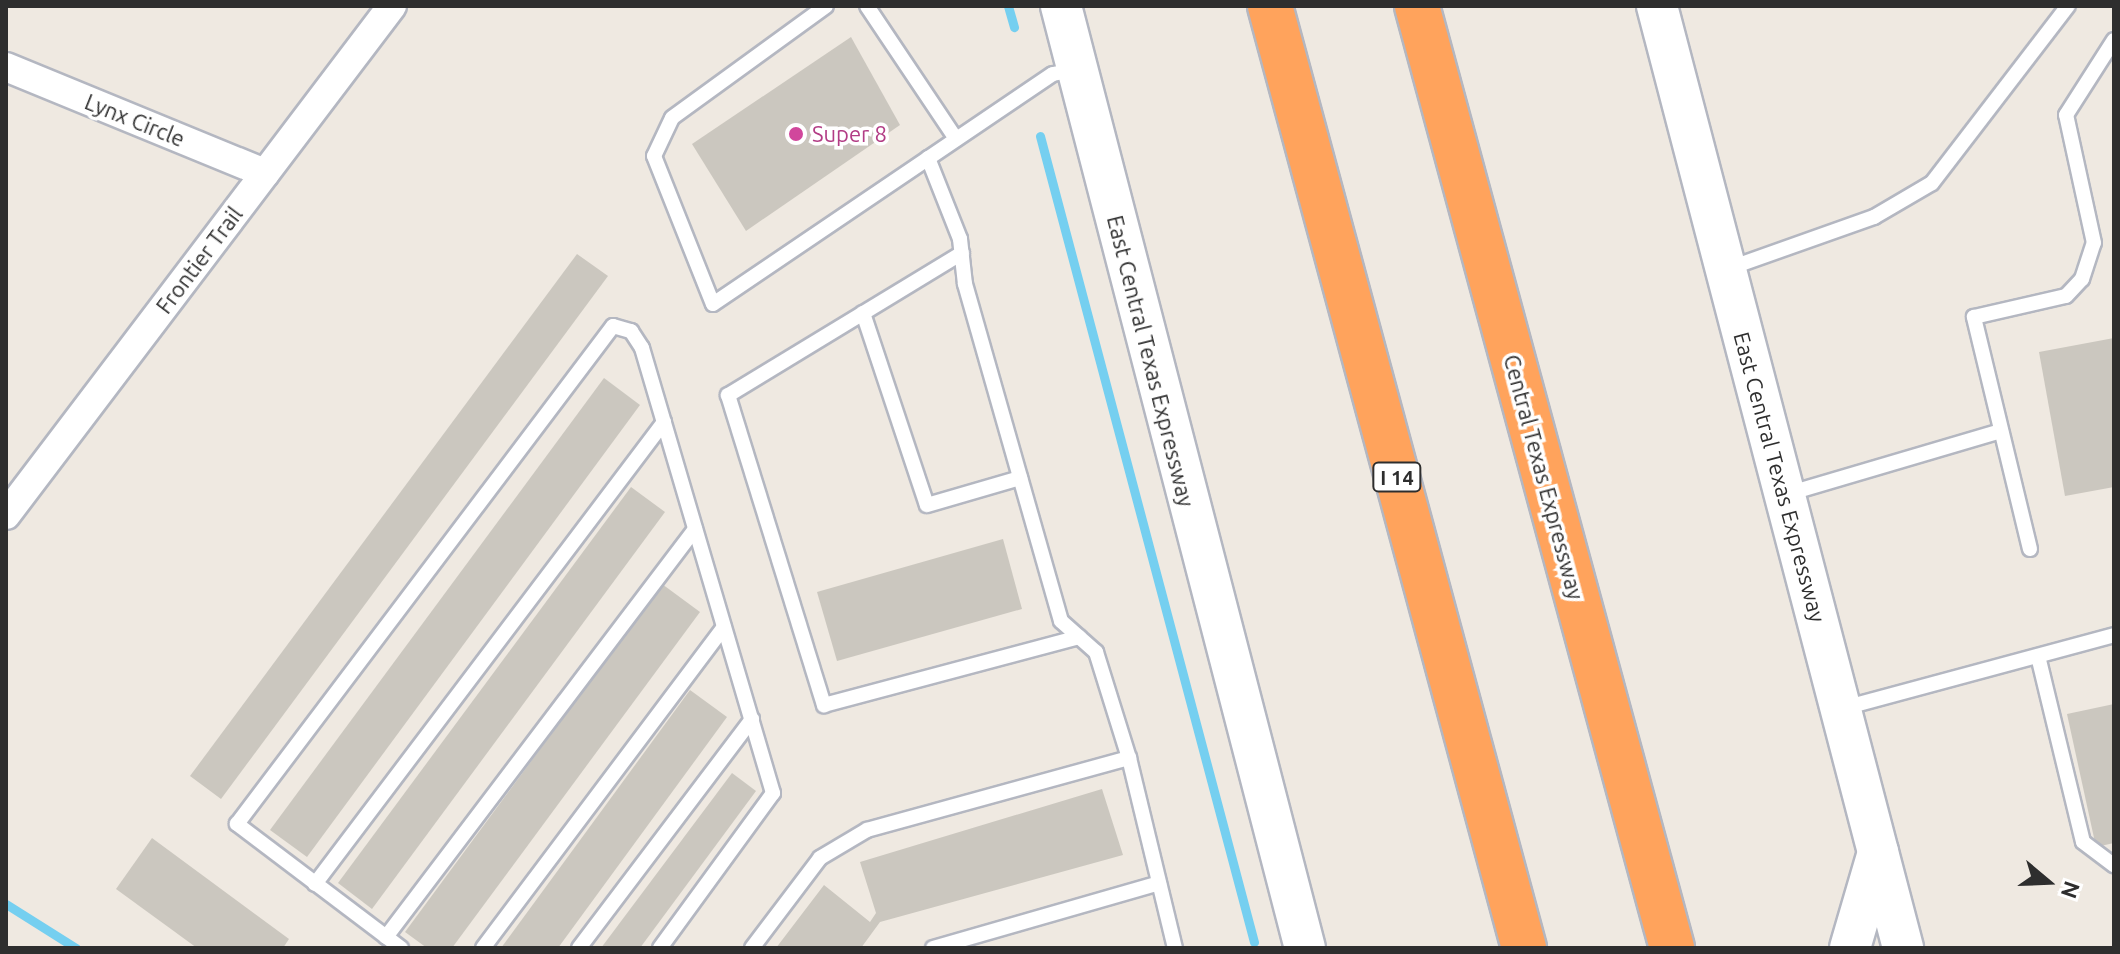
<!DOCTYPE html>
<style>
body{margin:0}
#map{position:relative;width:2120px;height:954px;overflow:hidden;background:#efe9e1;font-family:Ubuntu,sans-serif}
div>[style]{position:absolute}
[style*='--x']{left:calc(var(--x)*1px);top:calc(var(--y)*1px);width:calc(var(--w)*1px);rotate:calc(var(--a)*1deg)}
.stream>*{height:9px;margin:-4.5px;padding:0 4.5px;transform-origin:4.5px;border-radius:4.5px;background:#75cff0}
.building>*{inset:0;background:#cbc7bf}
.roads{filter:drop-shadow(2px 0 #b4b7c1) drop-shadow(-2px 0 #b4b7c1) drop-shadow(0 2px #b4b7c1) drop-shadow(0 -2px #b4b7c1)}
.lane>*{height:14px;margin:-7px;padding:0 7px;transform-origin:7px;border-radius:7px;background:#fff}
.street>*{height:28px;margin:-14px;padding:0 14px;transform-origin:14px;border-radius:14px;background:#fff}
.secondary>*{height:40px;margin:-20px;padding:0 20px;transform-origin:20px;border-radius:20px;background:#fff}
.highway>*{height:44px;margin:-22px;padding:0 22px;transform-origin:22px;border-radius:22px;background:#ffa35c}
.dots>*{width:22px;height:22px;translate:-50% -50%;box-sizing:border-box;border:4px solid #fff;border-radius:50%}
span{translate:-50% -50%;white-space:nowrap;text-align:center;line-height:1.15;-webkit-text-stroke:7px #fff;paint-order:stroke}
.shield-label span{padding:2px 6px;background:#fff;border:2px solid;border-radius:6px;-webkit-text-stroke-width:0}
.shield-label{font-size:20px;color:#2e2e2e;font-weight:700}
.street-label{font-size:22px;color:#2e2e2e}
.hotel-label{font-size:22px;color:#b23c85}
.left{translate:0 -50%;text-align:left}
.frame{position:absolute;inset:0;border:8px solid #2e2e2e;pointer-events:none}
.north{position:absolute;left:2008px;top:842px;width:80px;height:80px;-webkit-text-stroke:6px #fff;paint-order:stroke;rotate:109deg;font-size:22px;font-weight:700;line-height:32px;text-align:center;color:#2e2e2e}
.north::after{content:'';display:block;margin:auto;width:28px;height:36px;background:#2e2e2e;clip-path:polygon(50% 0,100% 100%,50% 72%,0 100%)}
</style>
<div id="map">
<div class="stream">
<i style="--x:1008;--y:6;--w:22;--a:74"></i>
<i style="--x:1040;--y:136;--w:834;--a:75.13"></i>
<i style="--x:6;--y:904;--w:83;--a:32.2"></i>
</div>
<div class="building">
<i style="clip-path:polygon(851px 37px,900px 125px,746px 231px,692px 144px)"></i>
<i style="clip-path:polygon(577px 254px,608px 276px,221px 799px,190px 776px)"></i>
<i style="clip-path:polygon(2114px 338px,2114px 487px,2065px 496px,2039px 352px)"></i>
<i style="clip-path:polygon(604px 378px,640px 405px,307px 857px,270px 830px)"></i>
<i style="clip-path:polygon(631px 487px,665px 512px,372px 909px,338px 883px)"></i>
<i style="clip-path:polygon(1003px 539px,1022px 609px,837px 661px,817px 592px)"></i>
<i style="clip-path:polygon(662px 584px,700px 612px,452px 948px,427px 948px,405px 932px)"></i>
<i style="clip-path:polygon(690px 690px,727px 717px,558px 948px,501px 948px)"></i>
<i style="clip-path:polygon(2114px 704px,2114px 843px,2096px 847px,2067px 714px)"></i>
<i style="clip-path:polygon(732px 773px,756px 791px,640px 948px,601px 948px)"></i>
<i style="clip-path:polygon(1102px 789px,1123px 855px,880px 922px,861px 948px,776px 948px,824px 885px,870px 922px,876px 913px,860px 862px)"></i>
<i style="clip-path:polygon(152px 838px,289px 939px,283px 948px,197px 948px,116px 889px)"></i>
</div>
<div class="roads">
<div class="lane">
<i style="--x:826;--y:6;--w:190;--a:144"></i>
<i style="--x:672;--y:118;--w:42;--a:115.3"></i>
<i style="--x:654;--y:156;--w:159;--a:68.3"></i>
<i style="--x:713;--y:304;--w:410;--a:-34.1"></i>
<i style="--x:1053;--y:74;--w:20;--a:-11"></i>
<i style="--x:867;--y:6;--w:160;--a:56.2"></i>
<i style="--x:928;--y:158;--w:87;--a:68.4"></i>
<i style="--x:960;--y:239;--w:45;--a:83.7"></i>
<i style="--x:965;--y:284;--w:350;--a:74.1"></i>
<i style="--x:1061;--y:621;--w:47;--a:41.5"></i>
<i style="--x:1096;--y:652;--w:111;--a:72.7"></i>
<i style="--x:1129;--y:758;--w:195;--a:76.4"></i>
<i style="--x:962;--y:253;--w:274;--a:148.7"></i>
<i style="--x:728;--y:395;--w:325;--a:72.8"></i>
<i style="--x:824;--y:705;--w:264;--a:-14.9"></i>
<i style="--x:1730;--y:268;--w:153;--a:-19.5"></i>
<i style="--x:1874;--y:217;--w:67;--a:-30.4"></i>
<i style="--x:1932;--y:183;--w:223;--a:-52.5"></i>
<i style="--x:863;--y:313;--w:202;--a:71.6"></i>
<i style="--x:927;--y:505;--w:97;--a:-16.2"></i>
<i style="--x:1787;--y:494;--w:223;--a:-16.4"></i>
<i style="--x:2030;--y:549;--w:239;--a:-103.6"></i>
<i style="--x:1974;--y:317;--w:94;--a:-12.9"></i>
<i style="--x:2066;--y:296;--w:23;--a:-47"></i>
<i style="--x:2082;--y:279;--w:38;--a:-72"></i>
<i style="--x:2094;--y:243;--w:131;--a:-102.3"></i>
<i style="--x:2066;--y:115;--w:89;--a:-57.4"></i>
<i style="--x:2038;--y:656;--w:191;--a:76.4"></i>
<i style="--x:2083;--y:842;--w:39;--a:37"></i>
<i style="--x:1844;--y:708;--w:280;--a:-15.1"></i>
<i style="--x:315;--y:884;--w:579;--a:-52.93"></i>
<i style="--x:386;--y:937;--w:512;--a:-52.86"></i>
<i style="--x:401;--y:948;--w:206;--a:-142.9"></i>
<i style="--x:237;--y:824;--w:624;--a:-52.95"></i>
<i style="--x:613;--y:326;--w:19;--a:16"></i>
<i style="--x:631;--y:331;--w:20;--a:57"></i>
<i style="--x:642;--y:348;--w:464;--a:73.6"></i>
<i style="--x:773;--y:793;--w:192;--a:126.1"></i>
<i style="--x:483;--y:948;--w:401;--a:-53.1"></i>
<i style="--x:579;--y:948;--w:287;--a:-52.9"></i>
<i style="--x:752;--y:948;--w:113;--a:-52.9"></i>
<i style="--x:820;--y:858;--w:55;--a:-30.8"></i>
<i style="--x:867;--y:830;--w:272;--a:-15.4"></i>
<i style="--x:933;--y:948;--w:235;--a:-16"></i>
</div>
<div class="street">
<i style="--x:6;--y:67;--w:280;--a:22.3"></i>
<i style="--x:6;--y:515;--w:639;--a:-52.83"></i>
</div>
<div class="secondary">
<i style="--x:1061;--y:6;--w:973;--a:75.48"></i>
<i style="--x:1657;--y:6;--w:974;--a:75.36"></i>
<i style="--x:1850;--y:948;--w:100;--a:-73.7"></i>
</div>
<div class="highway">
<i style="--x:1270;--y:6;--w:976;--a:74.91"></i>
<i style="--x:1417;--y:6;--w:976;--a:74.85"></i>
</div>
</div>
<div class="dots">
<i style="left:796px;top:134px;background:#d1479c"></i>
</div>
<div class="shield-label">
<span style="left:1397px;top:477px">I 14</span>
</div>
<div class="street-label">
<span style="left:135px;top:120px;rotate:22deg">Lynx Circle</span>
<span style="left:199px;top:260px;rotate:-53deg">Frontier Trail</span>
<span style="left:1151px;top:361px;rotate:76deg">East Central Texas Expressway</span>
<span style="left:1544px;top:477px;rotate:75deg">Central Texas Expressway</span>
<span style="left:1780px;top:477px;rotate:75deg">East Central Texas Expressway</span>
</div>
<div class="hotel-label">
<span class="left" style="left:812px;top:134px">Super 8</span>
</div>
<div class="frame"></div>
<div class="north">N</div>
</div>
